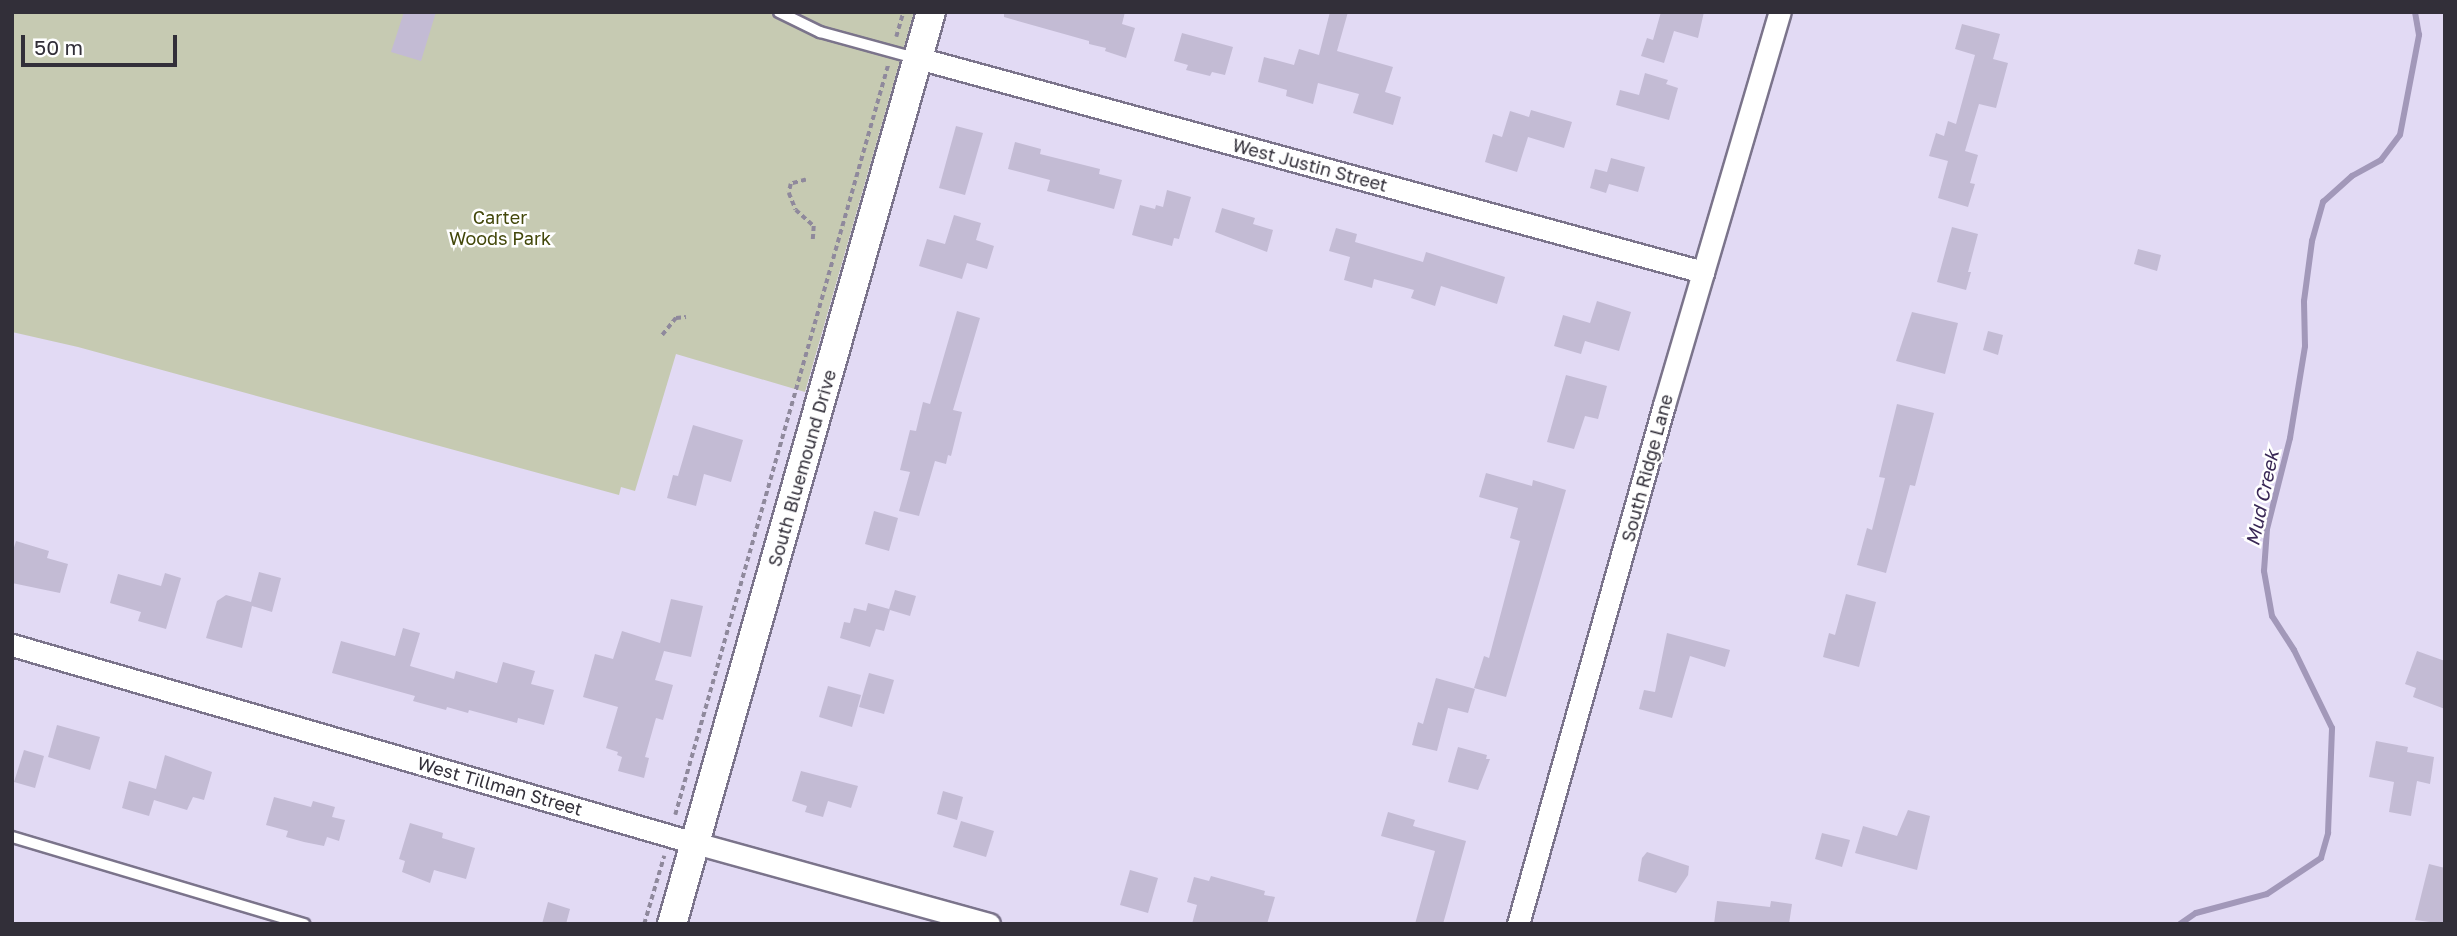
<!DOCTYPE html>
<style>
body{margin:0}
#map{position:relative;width:2457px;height:936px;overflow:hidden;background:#e2daf4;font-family:"Golos Text",sans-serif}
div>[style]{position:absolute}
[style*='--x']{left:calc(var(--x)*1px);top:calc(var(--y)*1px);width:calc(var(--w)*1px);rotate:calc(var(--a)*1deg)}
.green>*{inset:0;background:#c6cab2}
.stream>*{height:6px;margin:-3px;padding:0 3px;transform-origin:3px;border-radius:3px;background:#a298b9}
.building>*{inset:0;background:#c3bbd4}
.path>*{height:3.5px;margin-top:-1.75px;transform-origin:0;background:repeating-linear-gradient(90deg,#8f899c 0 5px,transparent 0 8.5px)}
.roads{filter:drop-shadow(2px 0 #7b748b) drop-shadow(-2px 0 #7b748b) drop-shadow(0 2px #7b748b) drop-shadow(0 -2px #7b748b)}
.lane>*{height:10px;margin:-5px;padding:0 5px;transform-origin:5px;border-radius:5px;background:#fff}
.street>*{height:21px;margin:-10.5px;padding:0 10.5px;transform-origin:10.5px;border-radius:10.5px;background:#fff}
.secondary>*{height:28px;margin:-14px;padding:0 14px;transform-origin:14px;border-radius:14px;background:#fff}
span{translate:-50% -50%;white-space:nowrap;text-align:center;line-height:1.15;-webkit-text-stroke:5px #fff;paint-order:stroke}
.street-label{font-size:18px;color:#322f39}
.park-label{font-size:18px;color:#43480b}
.water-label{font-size:19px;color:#392855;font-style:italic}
.frame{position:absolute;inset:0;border:14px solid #322f39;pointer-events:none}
.scale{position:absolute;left:21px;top:35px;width:156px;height:32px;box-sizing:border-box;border:4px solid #322f39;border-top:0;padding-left:9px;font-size:21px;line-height:24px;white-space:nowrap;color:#322f39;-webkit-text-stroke:5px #fff;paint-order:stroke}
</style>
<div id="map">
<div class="green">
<i style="clip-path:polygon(12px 12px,914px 12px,805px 392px,676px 354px,635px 491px,621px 487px,619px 495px,78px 347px,12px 332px)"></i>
</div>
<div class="stream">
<i style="--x:2180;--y:924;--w:19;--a:-35"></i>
<i style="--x:2196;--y:913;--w:73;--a:-15"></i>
<i style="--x:2267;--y:894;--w:65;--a:-33.7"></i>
<i style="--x:2321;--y:858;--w:26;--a:-74"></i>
<i style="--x:2328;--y:833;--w:105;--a:-87.8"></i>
<i style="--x:2332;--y:728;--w:87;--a:-116"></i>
<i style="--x:2294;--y:650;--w:40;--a:-122.9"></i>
<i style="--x:2272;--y:616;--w:46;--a:-100.1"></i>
<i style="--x:2264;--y:571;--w:42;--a:-85.9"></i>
<i style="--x:2267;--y:529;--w:94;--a:-75.8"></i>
<i style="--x:2290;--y:438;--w:93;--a:-80.7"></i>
<i style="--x:2305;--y:346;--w:45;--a:-91.3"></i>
<i style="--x:2304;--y:301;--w:61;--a:-82.4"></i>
<i style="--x:2312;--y:241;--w:41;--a:-74.2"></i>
<i style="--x:2323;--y:202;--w:39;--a:-42"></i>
<i style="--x:2352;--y:176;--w:33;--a:-29"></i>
<i style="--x:2381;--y:160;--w:31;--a:-53"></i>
<i style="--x:2400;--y:135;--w:102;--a:-79.2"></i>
<i style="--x:2419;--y:35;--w:23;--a:-100"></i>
</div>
<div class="building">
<i style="clip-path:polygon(404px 12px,436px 12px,421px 61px,391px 52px)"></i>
<i style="clip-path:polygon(1004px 12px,1125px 12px,1122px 24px,1135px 28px,1126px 58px,1105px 51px,1106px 48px,1089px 44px,1089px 41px,1004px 17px)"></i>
<i style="clip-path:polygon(1330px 12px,1348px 12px,1337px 51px,1393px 67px,1385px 92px,1401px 97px,1393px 125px,1353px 113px,1359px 94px,1318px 83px,1313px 104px,1286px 96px,1287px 90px,1258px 82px,1264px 57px,1294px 65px,1299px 49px,1319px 55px)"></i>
<i style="clip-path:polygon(1661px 12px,1704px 12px,1698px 38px,1674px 31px,1664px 63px,1641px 56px,1647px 38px,1653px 40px)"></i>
<i style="clip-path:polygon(1962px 24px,2000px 34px,1993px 59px,2008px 63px,1996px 108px,1979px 104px,1965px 151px,1978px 155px,1970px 183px,1975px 184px,1968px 207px,1938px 198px,1948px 161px,1929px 156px,1936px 133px,1944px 136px,1948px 121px,1956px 124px,1975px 55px,1955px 49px)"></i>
<i style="clip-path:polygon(1182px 33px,1233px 47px,1225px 75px,1212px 72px,1210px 76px,1186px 70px,1188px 65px,1174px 61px)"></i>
<i style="clip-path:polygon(1645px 73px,1668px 80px,1666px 84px,1678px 88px,1669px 120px,1616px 105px,1620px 90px,1639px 95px)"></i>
<i style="clip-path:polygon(1531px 110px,1572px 122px,1564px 148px,1528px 137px,1517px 172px,1485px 162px,1493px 134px,1502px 137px,1510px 111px,1529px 117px)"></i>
<i style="clip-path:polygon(956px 126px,983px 133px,965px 195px,939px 188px)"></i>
<i style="clip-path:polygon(1015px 142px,1041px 149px,1040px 154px,1100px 169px,1099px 174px,1122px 180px,1114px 209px,1047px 191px,1050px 180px,1008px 169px)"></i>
<i style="clip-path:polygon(1611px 158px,1645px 167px,1638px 192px,1609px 184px,1606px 193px,1590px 188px,1595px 169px,1607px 172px)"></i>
<i style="clip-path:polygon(1167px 190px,1191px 197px,1179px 239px,1174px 238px,1172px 246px,1132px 235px,1140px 205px,1155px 209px,1156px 205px,1163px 207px)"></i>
<i style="clip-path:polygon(1222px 208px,1255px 218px,1253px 224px,1273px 230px,1267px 252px,1215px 232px)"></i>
<i style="clip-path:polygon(954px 215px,981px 223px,976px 240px,994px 246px,987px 269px,967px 263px,962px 279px,919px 266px,927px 239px,945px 244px)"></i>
<i style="clip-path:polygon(1952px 227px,1978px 234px,1968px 272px,1971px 272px,1966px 290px,1937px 282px)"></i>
<i style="clip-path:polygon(1336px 228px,1357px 234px,1355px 242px,1423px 262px,1426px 252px,1505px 277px,1497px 304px,1441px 286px,1435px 306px,1411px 298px,1414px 290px,1374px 279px,1372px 288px,1344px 280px,1350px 257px,1329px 251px)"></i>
<i style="clip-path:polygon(2138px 249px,2161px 255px,2157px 271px,2134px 264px)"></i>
<i style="clip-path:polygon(1597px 301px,1631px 312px,1619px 351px,1585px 341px,1581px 354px,1554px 346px,1563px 315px,1590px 323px)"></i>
<i style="clip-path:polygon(957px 311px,980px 318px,953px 410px,962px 412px,951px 456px,948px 455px,946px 464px,935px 461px,919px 516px,899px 511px,910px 472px,900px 470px,910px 430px,916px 431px,923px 402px,930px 404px)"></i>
<i style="clip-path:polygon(1912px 312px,1958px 323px,1945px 374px,1896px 361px)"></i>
<i style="clip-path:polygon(1988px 331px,2003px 335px,1998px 355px,1983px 350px)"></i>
<i style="clip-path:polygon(1566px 375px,1607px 386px,1598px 419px,1585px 416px,1574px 449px,1547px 442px)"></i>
<i style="clip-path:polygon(1897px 404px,1934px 413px,1915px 486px,1910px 485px,1886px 573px,1857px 565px,1867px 528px,1872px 530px,1885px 478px,1879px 477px)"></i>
<i style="clip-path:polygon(693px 425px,743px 440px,731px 482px,704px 474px,696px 506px,667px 498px,673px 475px,678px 476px)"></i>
<i style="clip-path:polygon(1486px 473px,1532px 486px,1533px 480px,1566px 490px,1506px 697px,1474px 688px,1484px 656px,1489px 658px,1520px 541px,1510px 538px,1518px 508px,1479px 497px)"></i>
<i style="clip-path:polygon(874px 511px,898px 518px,889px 551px,865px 544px)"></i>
<i style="clip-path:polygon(16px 541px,49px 551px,47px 558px,68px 564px,60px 593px,12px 583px,12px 554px)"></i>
<i style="clip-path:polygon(259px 572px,281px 578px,272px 612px,252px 606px,242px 648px,206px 638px,217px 601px,226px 595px,251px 602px)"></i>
<i style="clip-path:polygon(165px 573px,181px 578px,166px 629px,138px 621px,141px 612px,110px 603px,118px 574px,161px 586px)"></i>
<i style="clip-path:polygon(895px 590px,916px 596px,910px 616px,890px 610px,884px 631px,876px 629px,870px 647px,840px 638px,844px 622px,850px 623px,854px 608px,866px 611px,868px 603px,889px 609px)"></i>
<i style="clip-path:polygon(1846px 594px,1876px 602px,1859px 667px,1823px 657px,1829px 633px,1835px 635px)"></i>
<i style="clip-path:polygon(671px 599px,703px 606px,691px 657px,664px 651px,655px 680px,673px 685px,663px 720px,656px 718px,645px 757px,649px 758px,644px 778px,618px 771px,622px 757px,617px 755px,618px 752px,606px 748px,618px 707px,583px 697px,595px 654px,613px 659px,622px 631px,660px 643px)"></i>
<i style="clip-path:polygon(403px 628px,420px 633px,410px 666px,454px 679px,456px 671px,497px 683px,503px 662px,535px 671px,531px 684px,554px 690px,544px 725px,518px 718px,517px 723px,469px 710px,468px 713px,447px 707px,446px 710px,413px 701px,415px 696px,332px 673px,341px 641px,395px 656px)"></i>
<i style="clip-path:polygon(1667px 633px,1730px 650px,1725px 667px,1690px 656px,1672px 718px,1639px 709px,1644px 690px,1655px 692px)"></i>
<i style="clip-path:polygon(2417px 651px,2445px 661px,2445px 709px,2413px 697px,2416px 688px,2405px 684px)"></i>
<i style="clip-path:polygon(869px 673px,894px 680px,884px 714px,859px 707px)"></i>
<i style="clip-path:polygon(1436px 678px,1475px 689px,1468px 713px,1448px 708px,1437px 751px,1412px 745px,1418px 722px,1423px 724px)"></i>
<i style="clip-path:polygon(828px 686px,861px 695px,852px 727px,819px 717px)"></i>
<i style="clip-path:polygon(57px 725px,100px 737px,90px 770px,48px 757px)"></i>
<i style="clip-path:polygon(2376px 741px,2408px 747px,2407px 752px,2434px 757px,2430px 784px,2417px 781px,2411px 816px,2389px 812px,2394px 782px,2369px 777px)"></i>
<i style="clip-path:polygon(1458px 747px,1487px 755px,1486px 759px,1490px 759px,1478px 790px,1448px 782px)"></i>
<i style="clip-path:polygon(24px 750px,44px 756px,35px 788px,14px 782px)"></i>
<i style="clip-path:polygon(165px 755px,212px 772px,204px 800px,193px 797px,187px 810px,154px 800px,149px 816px,122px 808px,129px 781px,156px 789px)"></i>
<i style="clip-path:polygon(801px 771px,858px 786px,851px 808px,828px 801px,823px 817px,805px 812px,807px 806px,792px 801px)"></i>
<i style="clip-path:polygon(943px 791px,963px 797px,957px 820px,937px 814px)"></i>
<i style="clip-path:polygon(274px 797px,311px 807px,313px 801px,335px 807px,332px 817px,345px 820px,339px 841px,327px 837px,324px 846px,304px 842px,286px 837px,288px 831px,266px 825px)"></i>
<i style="clip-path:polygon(1908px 810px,1930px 816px,1917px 870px,1855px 853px,1863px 826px,1897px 836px)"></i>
<i style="clip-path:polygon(1388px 812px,1415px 820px,1413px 826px,1466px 841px,1443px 924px,1415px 924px,1435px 851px,1381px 836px)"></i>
<i style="clip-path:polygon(961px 821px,994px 831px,986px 857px,953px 847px)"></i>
<i style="clip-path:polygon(410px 823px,443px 833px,442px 838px,475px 848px,466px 879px,434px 870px,430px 883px,402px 872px,405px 861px,399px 859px)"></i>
<i style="clip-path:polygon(1822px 833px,1850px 840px,1842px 867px,1815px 859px)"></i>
<i style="clip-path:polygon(1647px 852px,1689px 866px,1688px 875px,1676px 893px,1638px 881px,1642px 858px)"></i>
<i style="clip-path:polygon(2429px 864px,2445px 868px,2445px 924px,2415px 920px)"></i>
<i style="clip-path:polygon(1130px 870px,1158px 878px,1148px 913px,1120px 905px)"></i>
<i style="clip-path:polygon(1211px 876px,1265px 891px,1264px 895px,1275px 897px,1267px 924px,1192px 924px,1197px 905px,1187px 902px,1194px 877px,1209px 881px)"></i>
<i style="clip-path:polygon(1717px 901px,1770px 907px,1771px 901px,1792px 904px,1789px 924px,1714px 924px)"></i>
<i style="clip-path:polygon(548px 902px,570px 909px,566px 924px,542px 924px)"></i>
</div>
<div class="path">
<i style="--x:896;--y:37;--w:26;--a:-74"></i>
<i style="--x:806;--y:180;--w:16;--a:165"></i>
<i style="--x:791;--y:184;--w:9;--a:103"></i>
<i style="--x:789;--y:193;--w:18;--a:68"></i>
<i style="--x:796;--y:210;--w:24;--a:42"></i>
<i style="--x:814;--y:226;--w:15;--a:94"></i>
<i style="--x:662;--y:335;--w:22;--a:-51"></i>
<i style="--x:676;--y:318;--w:10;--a:-6"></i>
<i style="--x:675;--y:815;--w:780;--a:-74.15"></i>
<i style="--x:644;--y:924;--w:71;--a:-73.6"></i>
</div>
<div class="roads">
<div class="lane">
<i style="--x:779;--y:12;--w:46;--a:26"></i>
<i style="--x:820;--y:32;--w:98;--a:15.3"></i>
<i style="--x:12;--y:837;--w:305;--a:16.6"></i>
</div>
<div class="street">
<i style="--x:918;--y:58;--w:814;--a:15.25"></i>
<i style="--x:12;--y:645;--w:711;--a:16.17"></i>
<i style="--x:695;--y:843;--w:305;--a:15.4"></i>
<i style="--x:1518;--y:924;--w:539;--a:-74.29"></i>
<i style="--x:1664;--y:405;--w:410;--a:-73.6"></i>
</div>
<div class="secondary">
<i style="--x:672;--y:924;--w:948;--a:-74.15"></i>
</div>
</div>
<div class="street-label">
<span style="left:1310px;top:165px;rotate:15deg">West Justin Street</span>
<span style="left:802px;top:468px;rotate:-74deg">South Bluemound Drive</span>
<span style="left:1647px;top:468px;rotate:-75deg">South Ridge Lane</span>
<span style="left:500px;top:786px;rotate:16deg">West Tillman Street</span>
</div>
<div class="park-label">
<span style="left:500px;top:228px">Carter<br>Woods Park</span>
</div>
<div class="water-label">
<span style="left:2262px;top:498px;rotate:-78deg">Mud Creek</span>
</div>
<div class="frame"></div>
<div class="scale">50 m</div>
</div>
